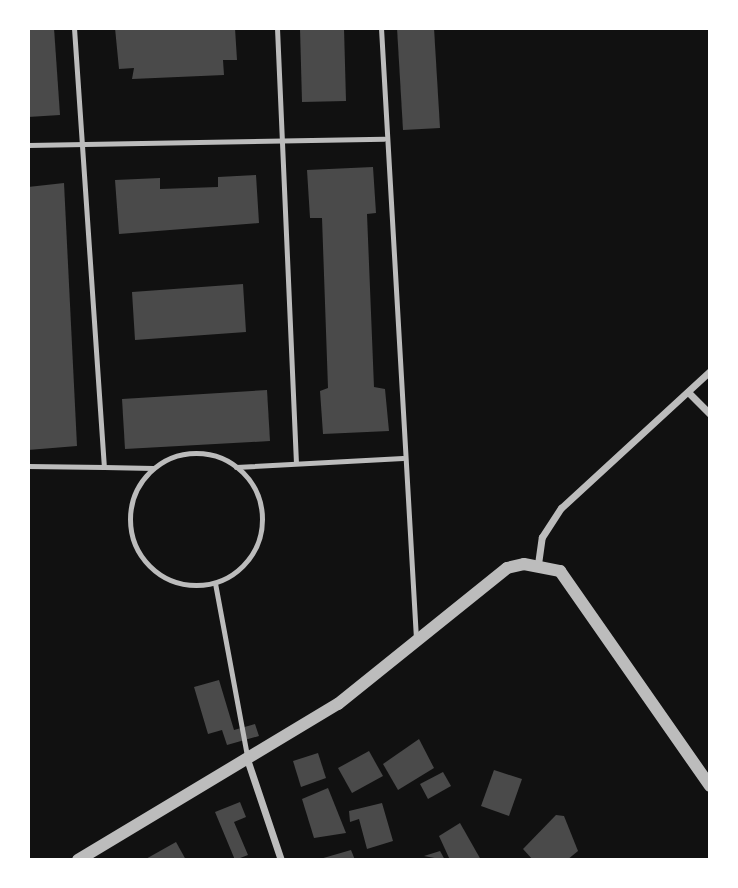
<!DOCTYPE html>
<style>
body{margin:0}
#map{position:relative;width:738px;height:888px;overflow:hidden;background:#111;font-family:Literata,serif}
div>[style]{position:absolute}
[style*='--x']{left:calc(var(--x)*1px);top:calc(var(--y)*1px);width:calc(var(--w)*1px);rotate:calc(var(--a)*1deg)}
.building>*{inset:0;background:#4a4a4a}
.service>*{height:5px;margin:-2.5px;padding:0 2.5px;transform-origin:2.5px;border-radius:2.5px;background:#bcbcbc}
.service>.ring{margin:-2.5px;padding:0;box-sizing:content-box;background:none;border:5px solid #bcbcbc;border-radius:50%}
.minor>*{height:7px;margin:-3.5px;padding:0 3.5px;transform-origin:3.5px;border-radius:3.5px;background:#bcbcbc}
.tertiary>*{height:12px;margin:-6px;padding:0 6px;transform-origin:6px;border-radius:6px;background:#bcbcbc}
span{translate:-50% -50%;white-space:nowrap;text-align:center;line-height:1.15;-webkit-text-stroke:5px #fff;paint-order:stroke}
.frame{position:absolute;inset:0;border:30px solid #fff;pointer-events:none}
</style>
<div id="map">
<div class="building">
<i style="clip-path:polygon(28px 28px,54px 28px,60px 115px,28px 117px)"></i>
<i style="clip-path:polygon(115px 28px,235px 28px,237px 60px,223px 60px,224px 75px,132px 79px,134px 68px,119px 69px)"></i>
<i style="clip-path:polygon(300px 28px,344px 28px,346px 101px,302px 102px)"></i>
<i style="clip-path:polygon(397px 28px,434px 28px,440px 128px,403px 130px)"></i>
<i style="clip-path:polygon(373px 167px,376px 213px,367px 214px,374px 387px,385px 389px,389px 431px,323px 434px,320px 391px,328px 388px,322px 218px,310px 218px,307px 170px)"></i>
<i style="clip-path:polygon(256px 175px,259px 223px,119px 234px,115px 180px,160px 178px,160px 189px,218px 187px,218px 177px)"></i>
<i style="clip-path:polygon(64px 183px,77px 446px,28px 450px,28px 187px)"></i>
<i style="clip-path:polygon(243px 284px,246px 332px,135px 340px,132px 292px)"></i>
<i style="clip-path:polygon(267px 390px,270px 441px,125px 449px,122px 399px)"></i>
<i style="clip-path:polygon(219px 680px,234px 730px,255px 724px,259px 736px,227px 745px,222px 730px,208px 734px,194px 687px)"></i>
<i style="clip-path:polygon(419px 739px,434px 768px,398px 790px,383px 764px)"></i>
<i style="clip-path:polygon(369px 751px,383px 776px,352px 793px,338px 768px)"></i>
<i style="clip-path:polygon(318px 753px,326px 778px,301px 787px,293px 761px)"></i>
<i style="clip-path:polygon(494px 770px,522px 779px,509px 816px,481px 806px)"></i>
<i style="clip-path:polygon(443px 772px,451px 786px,428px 799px,420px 784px)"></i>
<i style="clip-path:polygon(328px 788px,346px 833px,314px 838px,302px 799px)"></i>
<i style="clip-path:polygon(240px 802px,246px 817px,234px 822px,248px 855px,235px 860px,215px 812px)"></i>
<i style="clip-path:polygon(382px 803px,393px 841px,367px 849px,359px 819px,350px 822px,349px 811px)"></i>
<i style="clip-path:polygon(556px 815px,564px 816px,578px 851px,567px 860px,533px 860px,523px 849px)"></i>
<i style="clip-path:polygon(460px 823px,481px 860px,450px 860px,439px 836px)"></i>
<i style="clip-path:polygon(176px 842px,186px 860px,144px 860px)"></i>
<i style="clip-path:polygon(351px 850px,355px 860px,320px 860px,320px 859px)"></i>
<i style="clip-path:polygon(440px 851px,445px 860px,424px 856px)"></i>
</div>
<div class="service">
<i style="--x:74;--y:28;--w:440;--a:86.1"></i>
<i style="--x:104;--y:467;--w:49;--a:1.2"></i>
<i style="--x:277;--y:28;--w:435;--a:87.5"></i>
<i style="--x:381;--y:28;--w:612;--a:86.72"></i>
<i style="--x:28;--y:145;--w:356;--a:-1"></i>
<i class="ring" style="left:130px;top:453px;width:127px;height:127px"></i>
<i style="--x:28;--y:466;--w:76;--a:0.8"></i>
<i style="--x:236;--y:467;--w:167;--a:-3.1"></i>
<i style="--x:215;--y:583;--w:176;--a:79.5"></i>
</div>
<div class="minor">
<i style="--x:688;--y:392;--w:31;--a:45"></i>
<i style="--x:538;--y:564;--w:27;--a:-82"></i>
<i style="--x:542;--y:537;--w:35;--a:-57"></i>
<i style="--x:561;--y:508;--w:202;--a:-42.6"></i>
<i style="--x:248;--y:762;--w:103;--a:71.4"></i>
</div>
<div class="tertiary">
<i style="--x:78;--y:860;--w:303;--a:-31"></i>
<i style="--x:338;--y:704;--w:217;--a:-38.8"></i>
<i style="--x:507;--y:568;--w:17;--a:-13"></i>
<i style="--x:524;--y:564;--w:37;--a:11"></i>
<i style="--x:560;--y:571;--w:262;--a:55.1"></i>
</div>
<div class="frame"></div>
</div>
